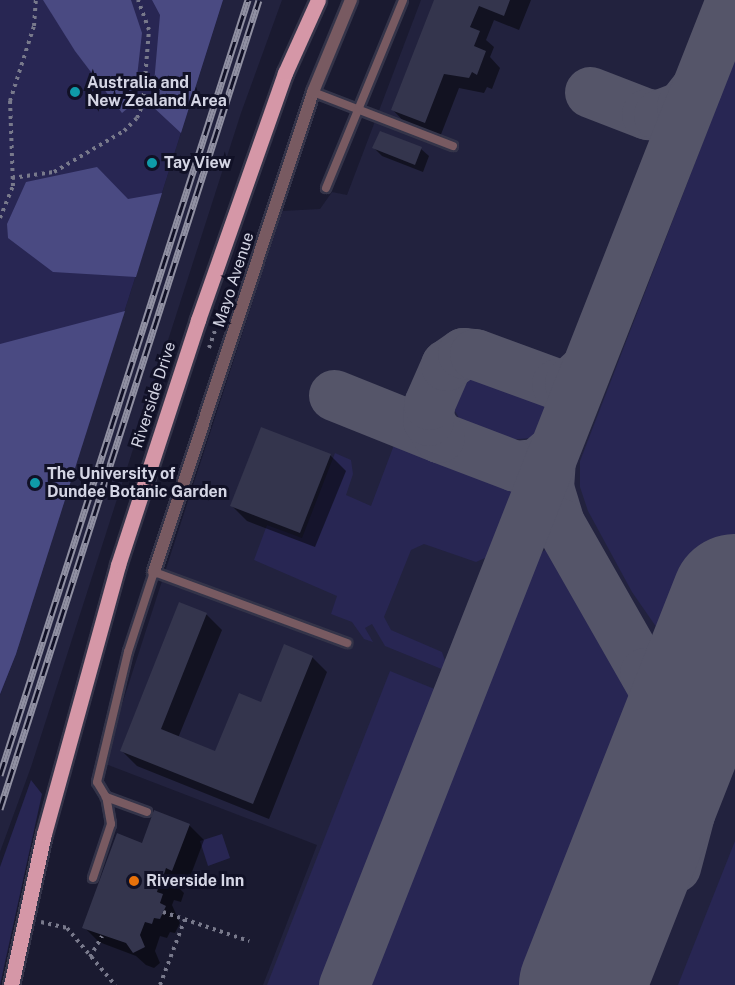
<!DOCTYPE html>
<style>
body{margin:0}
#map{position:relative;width:735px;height:985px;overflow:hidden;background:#1a1a30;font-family:"Public Sans",sans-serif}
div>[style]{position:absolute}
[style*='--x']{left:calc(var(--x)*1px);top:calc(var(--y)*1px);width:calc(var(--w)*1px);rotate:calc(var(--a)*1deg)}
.built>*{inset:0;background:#22223e}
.green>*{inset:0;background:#282653}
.forest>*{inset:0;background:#4a4a82}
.shadow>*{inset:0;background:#0007}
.taxiway>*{height:51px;margin:-25.5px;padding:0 25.5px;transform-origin:25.5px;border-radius:25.5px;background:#555569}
.runway>*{height:126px;margin:-63px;padding:0 63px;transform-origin:63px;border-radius:63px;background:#555569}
.building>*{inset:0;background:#34354d}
.path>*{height:4px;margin-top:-2px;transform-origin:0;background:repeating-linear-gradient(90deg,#78798b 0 3px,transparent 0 7.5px)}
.roads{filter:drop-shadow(2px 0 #343449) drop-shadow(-2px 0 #343449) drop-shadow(0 2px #343449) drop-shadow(0 -2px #343449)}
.lane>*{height:8px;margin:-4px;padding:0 4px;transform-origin:4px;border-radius:4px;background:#785a61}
.street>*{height:12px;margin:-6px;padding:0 6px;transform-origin:6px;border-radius:6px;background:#785a61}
.primary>*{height:15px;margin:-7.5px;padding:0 7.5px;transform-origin:7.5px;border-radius:7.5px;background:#d597a7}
.rail>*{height:7px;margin-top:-3.5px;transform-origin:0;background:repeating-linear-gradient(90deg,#111126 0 14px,#9090a2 0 28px);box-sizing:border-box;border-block:2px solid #9090a2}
.dots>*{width:16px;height:16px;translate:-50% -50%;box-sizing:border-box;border:3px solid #111126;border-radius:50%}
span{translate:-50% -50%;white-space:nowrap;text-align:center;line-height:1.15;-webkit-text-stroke:6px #111126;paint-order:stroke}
.poi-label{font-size:16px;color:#d4d5e4;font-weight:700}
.left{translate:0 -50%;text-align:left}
.street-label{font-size:16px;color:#d4d5e4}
</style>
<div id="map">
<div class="built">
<i style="clip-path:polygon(223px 0,282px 0,241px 113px,31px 767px,0 852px,0 695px,16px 654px)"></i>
<i style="clip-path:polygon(421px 0,735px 0,735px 985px,263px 985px,317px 845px,103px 763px,282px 211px,320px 209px,332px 192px,347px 195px)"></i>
</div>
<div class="green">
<i style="clip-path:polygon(0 0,223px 0,16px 654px,0 695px)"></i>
<i style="clip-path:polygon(735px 59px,735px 608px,716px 658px,699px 665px,681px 661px,675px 654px,632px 592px,588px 511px,580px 487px,580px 461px)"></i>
<i style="clip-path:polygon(485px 366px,533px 386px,540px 394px,547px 415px,541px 431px,531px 438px,508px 440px,462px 423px,452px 406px,456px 383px,473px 368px)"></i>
<i style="clip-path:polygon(405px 436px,504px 476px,521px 504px,505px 549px,476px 562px,424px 544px,411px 550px,384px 617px,391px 630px,442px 652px,449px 672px,385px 646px,372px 624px,365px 628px,373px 642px,364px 639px,352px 622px,331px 614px,337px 596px,254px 560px,267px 525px,302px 538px,335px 453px,351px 460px,353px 474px,346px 495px,371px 506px,397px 437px)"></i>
<i style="clip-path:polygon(551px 546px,664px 737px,669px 764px,664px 791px,586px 985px,365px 985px,533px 558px)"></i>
<i style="clip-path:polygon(390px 671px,447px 694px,335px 985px,267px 985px)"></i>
<i style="clip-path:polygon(31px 780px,42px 794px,0 985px,0 867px)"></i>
<i style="clip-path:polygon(222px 834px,230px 858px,208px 866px,200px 841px)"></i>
<i style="clip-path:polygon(735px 841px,735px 985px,678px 985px)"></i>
</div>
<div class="forest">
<i style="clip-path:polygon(43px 0,131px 0,142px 33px,134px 103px,122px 113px,75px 51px)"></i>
<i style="clip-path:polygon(152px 0,223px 0,181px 133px,152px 106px,160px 15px)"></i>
<i style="clip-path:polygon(97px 167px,128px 199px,162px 193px,136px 277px,53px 272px,8px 238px,7px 224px,26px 182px)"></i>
<i style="clip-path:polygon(125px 311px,16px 654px,0 694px,0 344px)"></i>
</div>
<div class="shadow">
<i style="clip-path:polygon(435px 0,531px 0,519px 30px,494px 20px,486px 40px,494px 47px,490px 57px,500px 68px,492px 89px,487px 87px,484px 93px,459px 88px,440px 137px,407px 125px,392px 109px)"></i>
<i style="clip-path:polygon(374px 148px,421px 149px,429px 156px,423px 172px,382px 156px)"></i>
<i style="clip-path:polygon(330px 455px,346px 471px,315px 547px,247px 521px,232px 506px)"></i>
<i style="clip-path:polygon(180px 604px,207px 615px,222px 630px,178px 738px,216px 753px,312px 657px,327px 672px,269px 819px,137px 766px,121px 750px)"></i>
<i style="clip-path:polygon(189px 825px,204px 840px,187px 885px,181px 882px,179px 888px,184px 893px,181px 902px,174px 900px,172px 905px,180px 923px,175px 933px,170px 932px,167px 938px,160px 936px,155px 951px,160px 963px,154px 968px,146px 965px,136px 956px,99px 942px,84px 927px,143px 844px)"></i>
</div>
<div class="taxiway">
<i style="--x:590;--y:92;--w:61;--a:21.1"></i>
<i style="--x:647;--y:114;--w:12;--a:5"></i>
<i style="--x:659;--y:115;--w:25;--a:-21"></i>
<i style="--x:682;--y:106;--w:23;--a:-52"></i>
<i style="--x:334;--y:395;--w:113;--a:21.8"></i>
<i style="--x:554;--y:449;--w:23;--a:139"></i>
<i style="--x:537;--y:464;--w:22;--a:175"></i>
<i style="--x:515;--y:466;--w:81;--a:-159.1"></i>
<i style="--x:439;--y:437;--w:20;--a:-123"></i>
<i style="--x:428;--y:420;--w:16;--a:-86"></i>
<i style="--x:429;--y:404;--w:43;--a:-66.4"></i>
<i style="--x:446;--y:365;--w:21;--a:-35"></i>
<i style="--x:463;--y:353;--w:12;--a:5"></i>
<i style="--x:475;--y:354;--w:87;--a:20.1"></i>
<i style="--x:557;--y:384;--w:13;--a:-4"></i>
<i style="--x:570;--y:383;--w:18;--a:-43"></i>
<i style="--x:550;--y:459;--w:28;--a:94"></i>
<i style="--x:548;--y:487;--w:38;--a:73"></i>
<i style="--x:559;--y:523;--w:250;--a:60.3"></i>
<i style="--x:683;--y:740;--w:60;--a:80.4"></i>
<i style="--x:693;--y:799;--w:70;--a:104.8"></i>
<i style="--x:645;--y:673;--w:22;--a:43"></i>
<i style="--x:661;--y:688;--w:34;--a:17"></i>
<i style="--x:693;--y:698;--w:21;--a:-8"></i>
<i style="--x:714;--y:695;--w:24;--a:-28"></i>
<i style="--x:344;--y:985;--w:1058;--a:-68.55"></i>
</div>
<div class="runway">
<i style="--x:582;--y:985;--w:417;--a:-68.5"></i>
</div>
<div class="building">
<i style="clip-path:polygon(434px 0,510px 0,504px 16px,479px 6px,470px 27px,480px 31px,474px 46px,486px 51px,477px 75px,472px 72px,469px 78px,444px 74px,425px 123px,391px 110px)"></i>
<i style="clip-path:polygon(380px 131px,422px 147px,415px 165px,372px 148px)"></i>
<i style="clip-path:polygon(261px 427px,331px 454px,300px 533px,230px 506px)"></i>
<i style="clip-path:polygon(179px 602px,207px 613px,161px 729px,215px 751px,239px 693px,261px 702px,284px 644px,313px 656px,253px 804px,120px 751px)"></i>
<i style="clip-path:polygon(154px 810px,190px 824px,172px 871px,166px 868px,164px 874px,170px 876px,165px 888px,159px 885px,157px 892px,163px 894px,160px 903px,166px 906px,160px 919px,154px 918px,152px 924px,145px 922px,140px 935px,145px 947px,133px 953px,126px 943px,82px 928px,117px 833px,142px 843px)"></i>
</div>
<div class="path">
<i style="--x:12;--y:178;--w:42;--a:-8.1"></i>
<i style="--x:54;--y:172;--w:81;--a:-30.4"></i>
<i style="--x:124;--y:131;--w:18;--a:-45"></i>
<i style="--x:137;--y:118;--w:15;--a:-67"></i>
<i style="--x:143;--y:104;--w:74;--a:-85.4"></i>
<i style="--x:149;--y:30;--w:32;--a:-110"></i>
<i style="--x:0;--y:218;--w:35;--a:-68"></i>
<i style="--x:13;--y:186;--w:85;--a:-92"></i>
<i style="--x:10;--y:101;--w:79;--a:-72.3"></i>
<i style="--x:34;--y:26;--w:26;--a:-86"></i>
<i style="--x:209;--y:348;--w:65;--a:-71"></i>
<i style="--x:163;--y:912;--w:91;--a:18.6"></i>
<i style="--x:41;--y:922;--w:27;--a:13"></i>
<i style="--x:67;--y:928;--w:75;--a:49.9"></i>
<i style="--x:90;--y:957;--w:24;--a:-60"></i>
<i style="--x:160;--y:985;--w:71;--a:-69.3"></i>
</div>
<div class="roads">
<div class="lane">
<i style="--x:313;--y:92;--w:150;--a:21.1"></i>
<i style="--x:326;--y:188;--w:203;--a:-67.7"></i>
<i style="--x:147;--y:812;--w:44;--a:-159.9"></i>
<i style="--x:106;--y:797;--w:17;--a:-121"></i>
<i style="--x:97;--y:782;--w:134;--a:-76.6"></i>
<i style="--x:128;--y:652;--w:84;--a:-72"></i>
<i style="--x:154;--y:572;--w:206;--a:20.2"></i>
<i style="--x:93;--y:878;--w:57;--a:-71.6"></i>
<i style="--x:111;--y:824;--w:27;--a:-100"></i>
</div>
<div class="street">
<i style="--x:154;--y:572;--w:506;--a:-71.67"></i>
<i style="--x:313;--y:92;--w:100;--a:-67.6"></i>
</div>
<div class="primary">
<i style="--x:11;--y:985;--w:155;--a:-77.7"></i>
<i style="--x:44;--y:834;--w:279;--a:-74.6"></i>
<i style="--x:118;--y:565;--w:258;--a:-71.9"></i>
<i style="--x:198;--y:320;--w:262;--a:-70.6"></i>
<i style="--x:285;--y:73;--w:80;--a:-65.7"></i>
</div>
</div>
<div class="rail">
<i style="--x:0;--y:775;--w:814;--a:-72.26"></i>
<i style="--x:0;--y:809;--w:849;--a:-72.25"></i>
</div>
<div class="dots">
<i style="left:75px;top:92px;background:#0f9aa8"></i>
<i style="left:152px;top:163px;background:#0f9aa8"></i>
<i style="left:35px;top:483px;background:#0f9aa8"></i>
<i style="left:134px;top:881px;background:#e8710a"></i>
</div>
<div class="poi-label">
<span class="left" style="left:87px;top:92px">Australia and<br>New Zealand Area</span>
<span class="left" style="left:164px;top:163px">Tay View</span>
<span class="left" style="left:47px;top:483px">The University of<br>Dundee Botanic Garden</span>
<span class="left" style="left:146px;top:881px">Riverside Inn</span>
</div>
<div class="street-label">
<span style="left:234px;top:280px;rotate:-72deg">Mayo Avenue</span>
<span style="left:154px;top:395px;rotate:-72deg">Riverside Drive</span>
</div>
</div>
